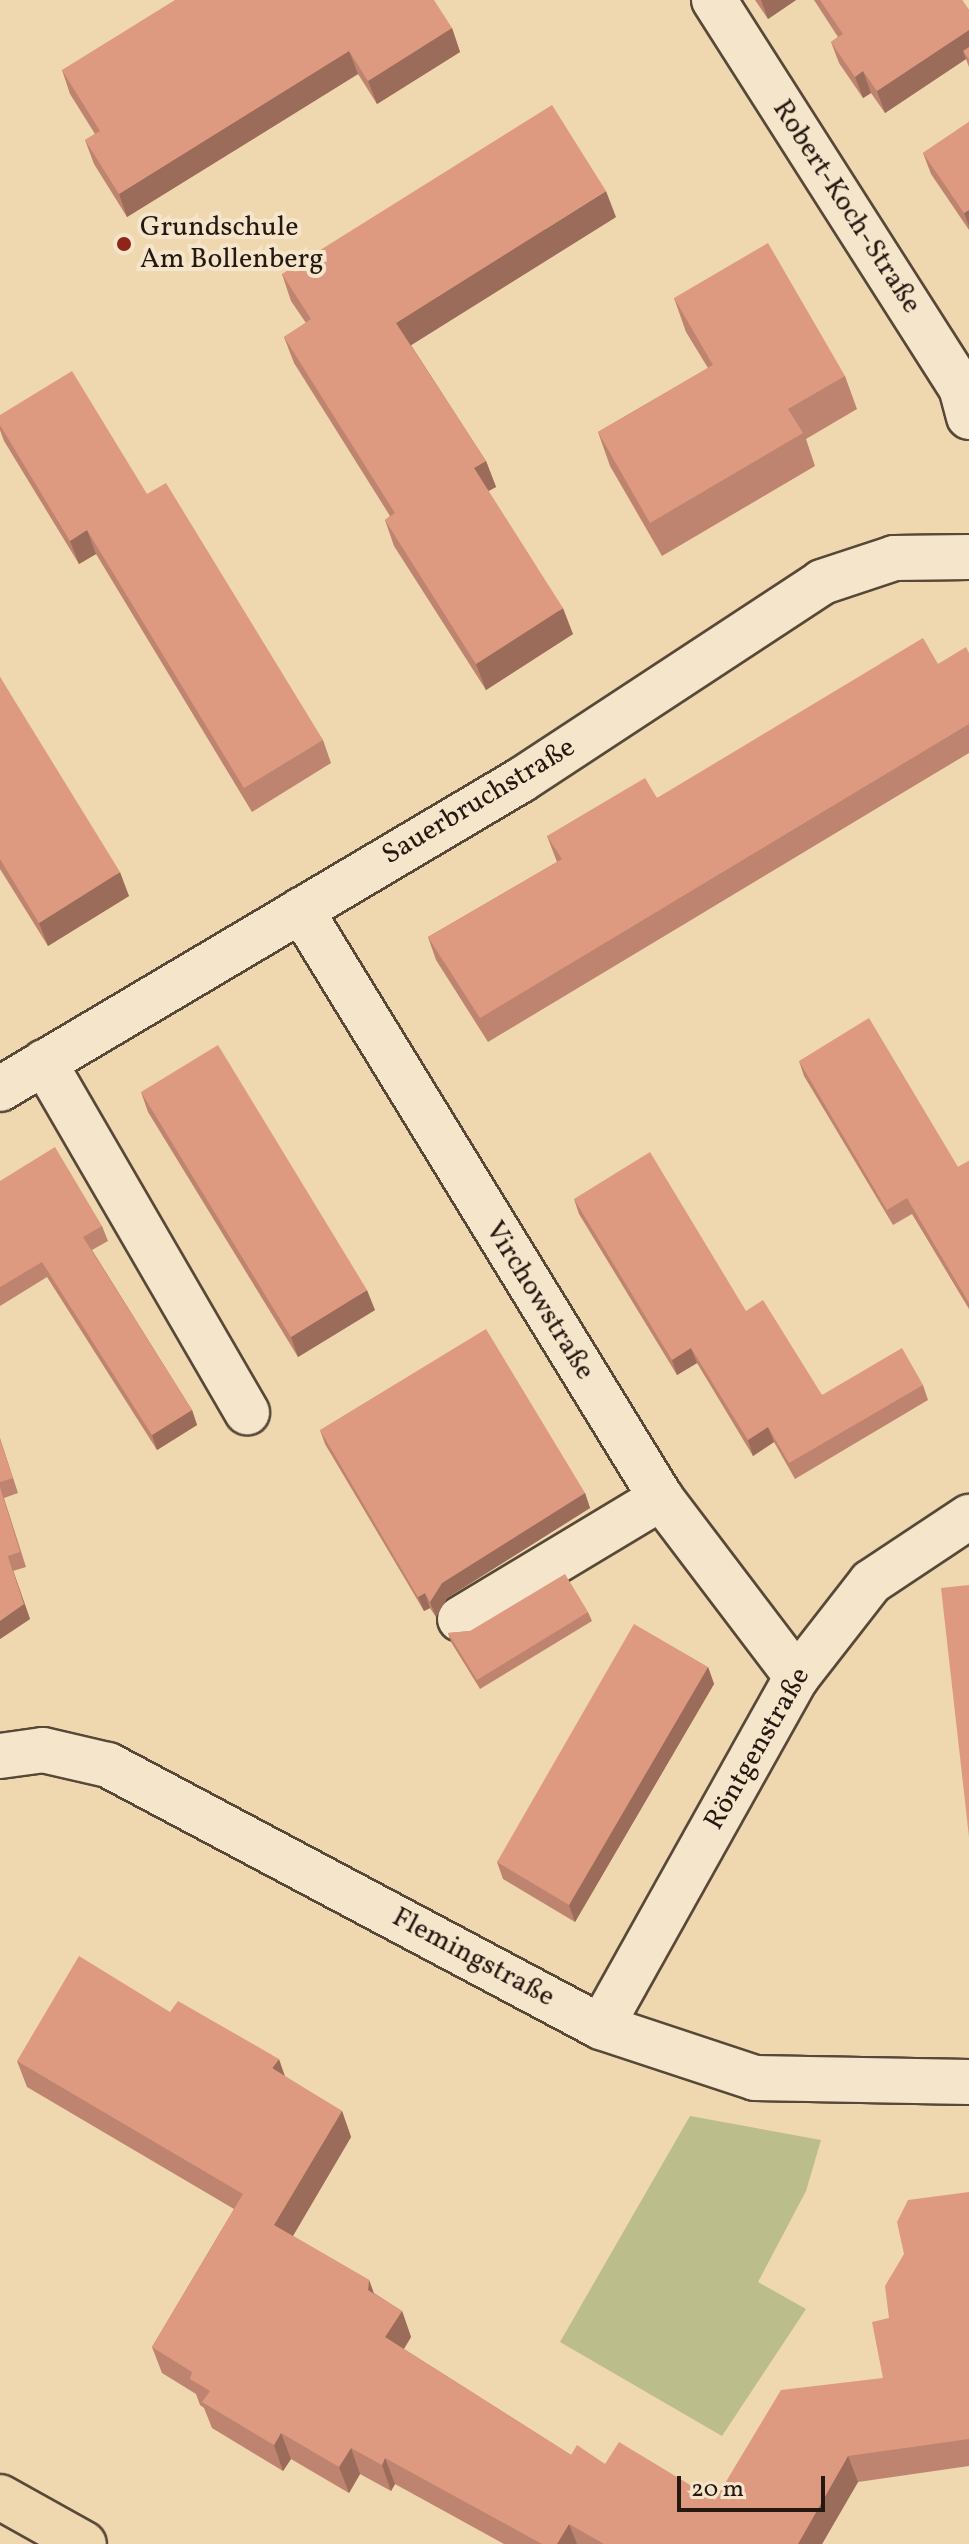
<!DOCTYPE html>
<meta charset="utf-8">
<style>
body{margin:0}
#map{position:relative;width:969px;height:2544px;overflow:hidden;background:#efd7af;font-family:Vollkorn,serif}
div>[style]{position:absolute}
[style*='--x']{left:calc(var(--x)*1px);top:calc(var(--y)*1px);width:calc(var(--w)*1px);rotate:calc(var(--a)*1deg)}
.green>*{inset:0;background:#bbbe8a}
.roads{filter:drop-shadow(2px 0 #584838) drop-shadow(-2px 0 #584838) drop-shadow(0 2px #584838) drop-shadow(0 -2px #584838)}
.minor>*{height:44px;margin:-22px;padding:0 22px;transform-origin:22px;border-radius:22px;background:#f5e5cb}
.major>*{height:44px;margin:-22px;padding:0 22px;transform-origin:22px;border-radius:22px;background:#efd7af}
.wall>*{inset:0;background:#be846f}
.shaded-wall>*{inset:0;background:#9b6c5a}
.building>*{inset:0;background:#dd9a81}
.dots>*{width:22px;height:22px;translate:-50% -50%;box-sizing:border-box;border:4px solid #f5e5cb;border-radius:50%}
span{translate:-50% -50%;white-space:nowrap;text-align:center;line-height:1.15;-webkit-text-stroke:8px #f5e5cb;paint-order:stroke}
.street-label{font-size:28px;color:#251811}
.poi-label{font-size:28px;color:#251811}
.left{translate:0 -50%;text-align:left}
.scale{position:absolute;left:677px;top:2476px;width:148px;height:36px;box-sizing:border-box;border:4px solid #251811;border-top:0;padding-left:10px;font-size:24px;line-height:28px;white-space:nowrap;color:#251811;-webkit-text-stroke:6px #f5e5cb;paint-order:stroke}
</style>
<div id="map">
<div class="green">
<i style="clip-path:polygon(690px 2116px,821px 2140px,806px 2191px,758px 2282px,806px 2309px,722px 2436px,560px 2342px)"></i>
</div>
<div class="roads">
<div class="minor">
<i style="--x:714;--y:0;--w:459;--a:57.5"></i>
<i style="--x:961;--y:387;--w:31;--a:75"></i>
<i style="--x:301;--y:910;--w:689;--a:58.52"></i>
<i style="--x:661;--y:1498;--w:225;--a:52.8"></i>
<i style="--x:44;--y:1062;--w:405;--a:59.9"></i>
<i style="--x:0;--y:1089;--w:606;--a:-30.67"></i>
<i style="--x:521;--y:780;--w:360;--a:-33.3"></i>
<i style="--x:822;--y:582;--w:76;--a:-18.4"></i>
<i style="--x:894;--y:558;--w:75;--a:-0.8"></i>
<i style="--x:460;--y:1619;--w:235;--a:-31"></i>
<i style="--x:0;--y:1756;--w:43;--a:-7.9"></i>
<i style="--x:43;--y:1750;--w:67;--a:13"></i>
<i style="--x:108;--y:1765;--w:558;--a:27.99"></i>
<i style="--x:601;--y:2027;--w:162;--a:18.3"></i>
<i style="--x:755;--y:2078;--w:214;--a:1.1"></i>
<i style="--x:601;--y:2027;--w:401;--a:-60.8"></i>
<i style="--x:797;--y:1677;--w:120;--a:-52.1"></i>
<i style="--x:871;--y:1582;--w:118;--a:-33.6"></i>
</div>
<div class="major">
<i style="--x:0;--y:2497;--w:96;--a:29.2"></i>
</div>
</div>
<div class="wall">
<i style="clip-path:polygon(755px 0,796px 0,768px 19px)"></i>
<i style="clip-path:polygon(814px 0,962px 0,969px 10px,969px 67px,966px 59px,885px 113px,871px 93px,863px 98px,839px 63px,831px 42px,838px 37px)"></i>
<i style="clip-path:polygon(452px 28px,460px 52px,377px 104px,358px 74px,127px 217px,94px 164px,85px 140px,95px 134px,70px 94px,62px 70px)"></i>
<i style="clip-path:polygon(969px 122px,969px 230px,931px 174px,923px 153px)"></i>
<i style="clip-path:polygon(616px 217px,411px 345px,486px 461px,496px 487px,488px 491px,573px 634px,486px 690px,394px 546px,385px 520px,390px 516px,294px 363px,284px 337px,306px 323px,291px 301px,282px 274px)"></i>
<i style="clip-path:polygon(674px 298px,845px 376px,857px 409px,806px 439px,815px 466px,662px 556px,610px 466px,598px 432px,708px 368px,686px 332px)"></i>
<i style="clip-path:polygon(0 415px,147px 494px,323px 740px,331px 763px,252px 812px,96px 554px,79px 564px,4px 441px,0 430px)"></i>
<i style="clip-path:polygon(969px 653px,969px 753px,488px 1042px,436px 960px,428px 937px,557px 862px,547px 836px,657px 798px,938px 664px)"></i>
<i style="clip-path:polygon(0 677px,129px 896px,48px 946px,0 869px)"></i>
<i style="clip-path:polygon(799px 1061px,958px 1167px,969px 1161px,969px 1309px,912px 1214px,893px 1225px,804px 1076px)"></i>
<i style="clip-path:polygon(141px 1092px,375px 1310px,298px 1357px,148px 1112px)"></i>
<i style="clip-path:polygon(0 1181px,102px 1226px,108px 1241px,92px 1250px,192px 1410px,197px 1425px,157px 1450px,47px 1277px,0 1306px)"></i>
<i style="clip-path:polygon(574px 1199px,746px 1311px,822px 1395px,923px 1385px,928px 1400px,795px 1479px,774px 1442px,753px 1456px,697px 1363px,677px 1375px,579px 1214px)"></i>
<i style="clip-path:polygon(320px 1430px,585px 1493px,590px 1508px,447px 1598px,436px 1617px,430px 1608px,424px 1611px,325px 1444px)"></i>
<i style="clip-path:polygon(0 1438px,18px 1493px,4px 1498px,26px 1567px,13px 1571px,30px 1619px,0 1639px)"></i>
<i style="clip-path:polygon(588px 1612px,592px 1621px,480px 1689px,451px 1642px,448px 1633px,470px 1631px)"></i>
<i style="clip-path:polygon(708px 1667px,714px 1684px,575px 1922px,503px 1879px,497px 1862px)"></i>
<i style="clip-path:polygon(170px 2012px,285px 2077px,342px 2111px,351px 2137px,293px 2236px,369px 2280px,374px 2293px,402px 2311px,411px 2337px,404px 2349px,571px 2455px,605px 2464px,715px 2500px,883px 2378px,889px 2318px,969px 2192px,969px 2466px,858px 2482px,822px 2544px,504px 2544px,395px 2484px,391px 2491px,360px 2474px,349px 2493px,291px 2459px,283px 2471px,212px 2428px,204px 2408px,200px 2405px,196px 2394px,162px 2373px,152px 2347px,234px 2209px,27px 2087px,17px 2061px)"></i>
</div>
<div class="shaded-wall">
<i style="clip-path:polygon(761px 0,796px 0,768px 19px)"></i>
<i style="clip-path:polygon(452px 28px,460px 52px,377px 104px,368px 81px)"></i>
<i style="clip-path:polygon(969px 30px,969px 57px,963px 51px,966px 59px,885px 113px,877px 91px)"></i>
<i style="clip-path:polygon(349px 51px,358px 74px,127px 217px,119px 194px)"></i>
<i style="clip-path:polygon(863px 71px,871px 93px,863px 98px,855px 77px)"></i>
<i style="clip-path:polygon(606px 191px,616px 217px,405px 349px,396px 323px)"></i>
<i style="clip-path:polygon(969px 210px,969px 226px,964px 213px)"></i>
<i style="clip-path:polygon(486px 461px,496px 487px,483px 494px,474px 468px)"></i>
<i style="clip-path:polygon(87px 530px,96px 554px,79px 564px,70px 541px)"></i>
<i style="clip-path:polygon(563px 608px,573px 634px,486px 690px,476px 664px)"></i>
<i style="clip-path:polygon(120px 872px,129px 896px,48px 946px,39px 923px)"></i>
<i style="clip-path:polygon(367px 1290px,375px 1310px,298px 1357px,291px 1337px)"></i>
<i style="clip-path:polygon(691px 1348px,697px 1363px,677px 1375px,672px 1360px)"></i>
<i style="clip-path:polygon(192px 1410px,197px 1425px,157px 1450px,152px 1435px)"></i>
<i style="clip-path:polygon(768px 1427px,774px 1442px,753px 1456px,748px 1440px)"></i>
<i style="clip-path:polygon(585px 1493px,590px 1508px,447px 1598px,436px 1617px,430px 1602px,442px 1583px)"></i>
<i style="clip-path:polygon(8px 1556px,30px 1619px,0 1639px,0 1621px)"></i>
<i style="clip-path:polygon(425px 1593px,430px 1608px,424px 1611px,418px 1597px)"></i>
<i style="clip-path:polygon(708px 1667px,714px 1684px,575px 1922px,569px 1905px)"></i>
<i style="clip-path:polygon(279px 2059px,288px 2085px,272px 2068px)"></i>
<i style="clip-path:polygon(342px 2111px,351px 2137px,284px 2251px,274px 2225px)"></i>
<i style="clip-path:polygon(369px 2280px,378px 2306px,368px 2290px)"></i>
<i style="clip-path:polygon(402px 2311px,411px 2337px,395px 2363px,385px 2337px)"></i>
<i style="clip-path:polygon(281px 2433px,291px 2459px,283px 2471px,274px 2445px)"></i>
<i style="clip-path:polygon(351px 2448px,360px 2474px,349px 2493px,339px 2467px)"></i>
<i style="clip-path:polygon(848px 2456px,858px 2482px,822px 2544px,798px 2544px)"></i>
<i style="clip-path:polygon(385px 2458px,395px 2484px,391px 2491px,382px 2465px)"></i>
<i style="clip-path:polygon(569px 2524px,577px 2544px,557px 2544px)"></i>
</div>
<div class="building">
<i style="clip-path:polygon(175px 0,434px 0,452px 28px,368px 81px,349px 51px,119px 194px,85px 140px,100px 131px,62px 70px)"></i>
<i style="clip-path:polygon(820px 0,962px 0,969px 10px,969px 30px,877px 91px,863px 71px,855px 77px,831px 42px,843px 34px)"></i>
<i style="clip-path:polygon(969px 47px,969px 59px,963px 51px)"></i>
<i style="clip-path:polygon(552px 105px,606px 191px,396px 323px,486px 461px,474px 468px,563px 608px,476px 664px,385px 520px,395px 513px,284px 337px,311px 319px,282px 274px)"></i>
<i style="clip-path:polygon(969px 122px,969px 210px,964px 213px,923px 153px)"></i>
<i style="clip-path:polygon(768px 243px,845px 376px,788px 409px,803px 433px,650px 523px,598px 432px,713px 365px,674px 298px)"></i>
<i style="clip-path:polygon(72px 371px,147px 494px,166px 483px,323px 740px,244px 788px,87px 530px,70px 541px,0 425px,0 415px)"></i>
<i style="clip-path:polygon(923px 638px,938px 664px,966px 647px,969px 653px,969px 724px,480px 1018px,428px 937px,562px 859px,547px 836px,645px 778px,657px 798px)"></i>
<i style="clip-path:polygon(0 677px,120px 872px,39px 923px,0 859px)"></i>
<i style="clip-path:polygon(869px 1018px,958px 1167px,969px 1161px,969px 1303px,907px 1198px,887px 1210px,799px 1061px)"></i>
<i style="clip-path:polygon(218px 1045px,367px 1290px,291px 1337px,141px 1092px)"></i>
<i style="clip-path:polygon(55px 1147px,102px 1226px,83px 1237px,192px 1410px,152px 1435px,42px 1262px,0 1287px,0 1181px)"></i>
<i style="clip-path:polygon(650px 1152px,746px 1311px,763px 1300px,822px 1395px,902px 1348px,923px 1385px,789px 1463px,768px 1427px,748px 1440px,691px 1348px,672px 1360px,574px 1199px)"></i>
<i style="clip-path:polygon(486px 1329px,585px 1493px,442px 1583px,430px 1602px,425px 1593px,418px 1597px,320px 1430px)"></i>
<i style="clip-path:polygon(0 1439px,13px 1478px,0 1482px)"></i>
<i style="clip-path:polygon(0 1487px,20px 1552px,8px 1556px,24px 1604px,0 1621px)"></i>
<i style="clip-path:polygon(565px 1574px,588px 1612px,477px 1680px,448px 1633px,470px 1631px)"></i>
<i style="clip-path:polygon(969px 1585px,969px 1837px,941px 1588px)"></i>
<i style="clip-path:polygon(634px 1624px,708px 1667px,569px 1905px,497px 1862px)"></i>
<i style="clip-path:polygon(79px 1956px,170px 2012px,178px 2001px,279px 2059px,272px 2068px,342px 2111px,274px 2225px,369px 2280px,368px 2290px,402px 2311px,385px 2337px,571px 2455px,577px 2445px,605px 2464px,619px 2442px,715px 2500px,781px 2390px,883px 2378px,872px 2322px,889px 2318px,885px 2286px,904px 2254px,897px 2222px,908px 2200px,969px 2192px,969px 2439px,848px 2456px,798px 2544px,604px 2544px,569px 2524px,557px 2544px,542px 2544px,385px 2458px,382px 2465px,351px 2448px,339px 2467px,281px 2433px,274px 2445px,202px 2402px,210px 2391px,190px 2379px,192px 2372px,152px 2347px,243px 2194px,17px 2061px)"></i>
</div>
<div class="dots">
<i style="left:124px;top:244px;background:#8f2418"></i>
</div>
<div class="street-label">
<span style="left:846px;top:207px;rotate:57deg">Robert-Koch-Straße</span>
<span style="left:479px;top:802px;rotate:-31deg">Sauerbruchstraße</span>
<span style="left:539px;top:1301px;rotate:58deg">Virchowstraße</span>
<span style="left:758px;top:1749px;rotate:-60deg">Röntgenstraße</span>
<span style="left:473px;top:1958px;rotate:28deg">Flemingstraße</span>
</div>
<div class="poi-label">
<span class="left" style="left:140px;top:244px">Grundschule<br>Am Bollenberg</span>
</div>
<div class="scale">20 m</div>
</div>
